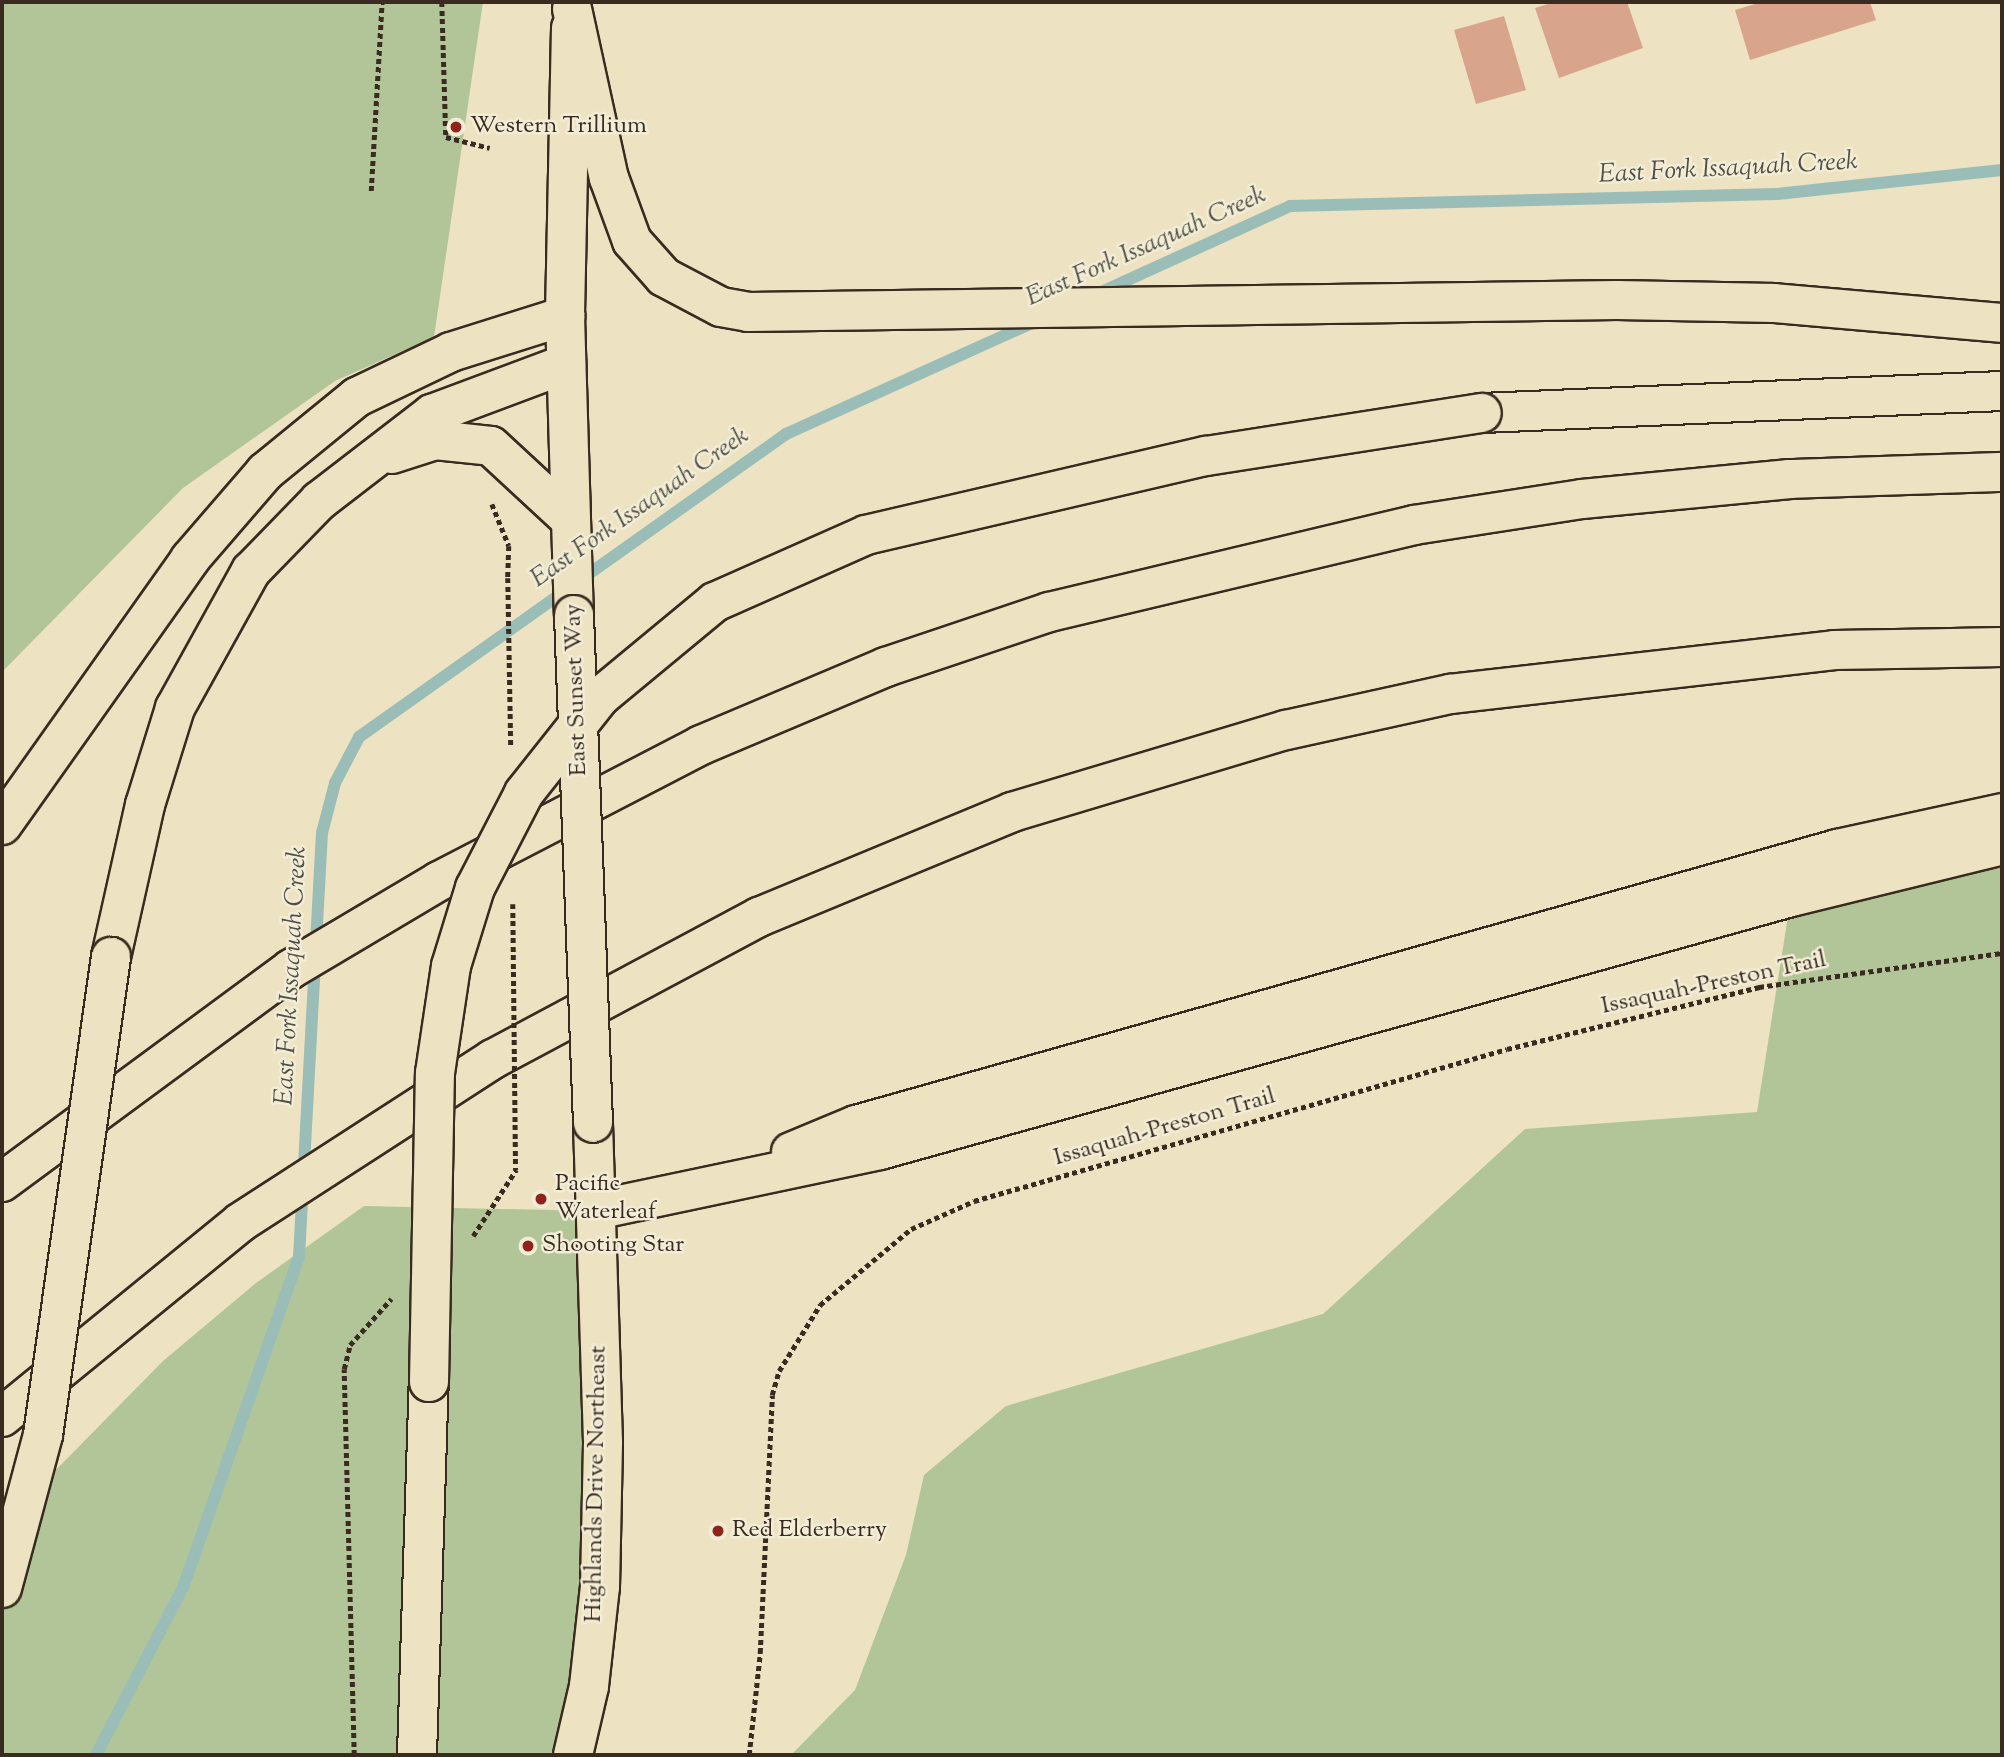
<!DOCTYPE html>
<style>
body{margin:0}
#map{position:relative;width:2004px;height:1757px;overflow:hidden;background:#ede3c2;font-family:"Sorts Mill Goudy",serif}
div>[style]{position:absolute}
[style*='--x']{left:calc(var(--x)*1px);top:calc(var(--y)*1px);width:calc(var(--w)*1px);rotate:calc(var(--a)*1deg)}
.green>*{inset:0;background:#b2c598}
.stream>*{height:12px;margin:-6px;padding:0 6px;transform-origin:6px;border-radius:6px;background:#9abeb7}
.building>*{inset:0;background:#d8a58c}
.path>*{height:4.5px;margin-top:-2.25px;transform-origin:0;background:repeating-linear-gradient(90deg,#392b20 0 5px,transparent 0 8.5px)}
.roads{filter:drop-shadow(2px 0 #392b20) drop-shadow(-2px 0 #392b20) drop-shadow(0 2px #392b20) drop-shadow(0 -2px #392b20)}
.major>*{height:38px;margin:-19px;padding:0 19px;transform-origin:19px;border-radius:19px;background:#ede3c2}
.highway>*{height:38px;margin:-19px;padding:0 19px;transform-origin:19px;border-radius:19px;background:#ede3c2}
.path-bridge>*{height:4.5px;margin-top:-2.25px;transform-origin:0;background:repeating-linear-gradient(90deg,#392b20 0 5px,transparent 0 8.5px)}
.bridges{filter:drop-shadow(2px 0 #392b20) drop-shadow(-2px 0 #392b20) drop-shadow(0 2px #392b20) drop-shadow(0 -2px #392b20)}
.major-bridge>*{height:38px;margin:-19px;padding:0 19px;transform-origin:19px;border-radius:19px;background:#ede3c2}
.highway-bridge>*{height:38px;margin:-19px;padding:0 19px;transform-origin:19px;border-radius:19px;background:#ede3c2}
.dots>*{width:19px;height:19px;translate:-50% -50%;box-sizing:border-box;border:4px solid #f3edd7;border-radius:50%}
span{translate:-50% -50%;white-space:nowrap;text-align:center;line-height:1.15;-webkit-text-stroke:5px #f3edd7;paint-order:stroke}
.poi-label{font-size:24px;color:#392b20}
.left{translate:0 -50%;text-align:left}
.street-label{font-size:24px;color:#392b20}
.water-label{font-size:26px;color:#515046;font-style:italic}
.frame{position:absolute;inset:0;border:4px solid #392b20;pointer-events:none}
</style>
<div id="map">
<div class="green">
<i style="clip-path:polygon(2px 2px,483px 2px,434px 337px,335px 381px,183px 488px,2px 672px)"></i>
<i style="clip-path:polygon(2002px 845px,2002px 1755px,791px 1755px,855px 1690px,906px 1555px,924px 1475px,1006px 1406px,1323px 1314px,1525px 1129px,1757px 1112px,1791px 897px)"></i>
<i style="clip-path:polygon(364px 1206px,595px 1211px,603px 1442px,573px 1755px,2px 1755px,2px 1592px,43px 1483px,163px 1361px,256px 1283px)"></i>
</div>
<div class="stream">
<i style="--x:1097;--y:294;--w:212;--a:-24.5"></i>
<i style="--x:1290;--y:206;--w:487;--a:-1.4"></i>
<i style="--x:1777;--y:194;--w:226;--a:-6.1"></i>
<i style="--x:96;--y:1755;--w:191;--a:-62.6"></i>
<i style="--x:184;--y:1585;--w:348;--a:-70.7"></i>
<i style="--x:299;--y:1257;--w:425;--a:-86.9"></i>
<i style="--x:322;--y:833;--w:52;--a:-75.4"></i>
<i style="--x:335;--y:783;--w:52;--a:-62.4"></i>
<i style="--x:359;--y:737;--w:524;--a:-35.36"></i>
<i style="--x:786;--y:434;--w:274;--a:-24.3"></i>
</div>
<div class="building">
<i style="clip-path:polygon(1554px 2px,1627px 2px,1643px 48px,1559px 78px,1535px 8px)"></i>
<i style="clip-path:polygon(1762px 2px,1870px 2px,1876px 20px,1750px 60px,1735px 10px)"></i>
<i style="clip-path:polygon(1504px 16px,1526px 90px,1476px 104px,1454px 30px)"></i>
</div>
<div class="path">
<i style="--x:442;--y:2;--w:135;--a:88.3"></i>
<i style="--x:446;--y:137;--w:45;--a:14"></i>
<i style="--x:371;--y:191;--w:189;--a:-86.7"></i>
<i style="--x:492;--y:504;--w:45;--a:68"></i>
<i style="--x:509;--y:546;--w:32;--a:92"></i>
<i style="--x:473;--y:1236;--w:79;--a:-56.9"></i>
<i style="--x:354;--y:1755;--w:386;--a:-91.5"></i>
<i style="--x:344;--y:1369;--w:25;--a:-76"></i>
<i style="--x:350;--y:1345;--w:62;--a:-48.3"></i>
<i style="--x:749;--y:1755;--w:103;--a:-83.8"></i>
<i style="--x:760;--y:1653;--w:258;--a:-87.3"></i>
<i style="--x:772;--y:1395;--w:25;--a:-74"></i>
<i style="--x:779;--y:1371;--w:78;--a:-58.2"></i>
<i style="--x:820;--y:1305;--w:119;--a:-39.9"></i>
<i style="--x:911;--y:1229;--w:69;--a:-24"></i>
<i style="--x:974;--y:1201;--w:554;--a:-15.92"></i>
<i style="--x:1507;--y:1049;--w:260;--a:-13.8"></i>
<i style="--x:1759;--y:987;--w:245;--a:-8"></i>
</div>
<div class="roads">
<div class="major">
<i style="--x:571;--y:28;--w:288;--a:91.2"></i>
<i style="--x:565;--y:316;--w:299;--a:88.3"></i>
<i style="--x:573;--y:1755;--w:71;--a:-76.9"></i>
<i style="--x:589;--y:1686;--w:100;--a:-83.7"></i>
<i style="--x:600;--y:1587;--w:145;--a:-88.8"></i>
<i style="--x:603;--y:1442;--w:319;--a:-91.8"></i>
</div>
<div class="highway">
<i style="--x:572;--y:9;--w:173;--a:77.7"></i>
<i style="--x:609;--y:178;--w:67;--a:69.9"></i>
<i style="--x:632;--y:241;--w:48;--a:48.4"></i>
<i style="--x:664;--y:277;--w:64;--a:27.8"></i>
<i style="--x:721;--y:307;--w:27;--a:10"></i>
<i style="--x:748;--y:312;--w:869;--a:-0.79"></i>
<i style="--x:1617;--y:300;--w:157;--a:1.1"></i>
<i style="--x:1774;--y:303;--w:229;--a:5"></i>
<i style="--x:1482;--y:413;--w:520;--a:-2.42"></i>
<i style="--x:392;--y:454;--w:45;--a:-18"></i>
<i style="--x:435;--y:440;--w:56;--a:6.1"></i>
<i style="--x:491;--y:446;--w:109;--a:42.8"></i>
<i style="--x:2;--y:825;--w:326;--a:-54.7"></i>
<i style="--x:190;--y:559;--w:115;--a:-49.2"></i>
<i style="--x:265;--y:472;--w:119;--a:-39.2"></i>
<i style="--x:357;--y:397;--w:104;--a:-25.6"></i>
<i style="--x:451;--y:352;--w:120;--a:-17.5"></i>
<i style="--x:111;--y:957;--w:156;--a:-77.4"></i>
<i style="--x:145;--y:805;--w:102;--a:-72.8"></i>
<i style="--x:175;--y:708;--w:157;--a:-61"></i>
<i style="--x:251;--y:571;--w:98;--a:-45.8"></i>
<i style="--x:319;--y:501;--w:143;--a:-37.6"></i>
<i style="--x:432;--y:414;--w:143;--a:-20.5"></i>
<i style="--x:791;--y:1152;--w:70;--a:-22.6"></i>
<i style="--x:856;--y:1125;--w:1019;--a:-15.71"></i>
<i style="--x:1837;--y:849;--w:169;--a:-12.3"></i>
<i style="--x:2;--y:1182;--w:359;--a:-36.4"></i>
<i style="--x:291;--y:969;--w:172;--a:-30.7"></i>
<i style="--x:439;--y:881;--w:295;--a:-27.4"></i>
<i style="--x:701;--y:745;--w:201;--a:-22.9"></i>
<i style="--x:886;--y:667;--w:172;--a:-18.6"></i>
<i style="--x:1049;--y:612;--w:375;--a:-13.4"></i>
<i style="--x:1414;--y:525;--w:170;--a:-8.8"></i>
<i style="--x:1582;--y:499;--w:209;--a:-5.5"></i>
<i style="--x:1790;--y:479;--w:212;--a:-1.9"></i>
<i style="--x:596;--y:1210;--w:290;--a:-11.9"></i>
<i style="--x:880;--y:1150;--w:945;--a:-15.52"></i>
<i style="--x:1791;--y:897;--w:217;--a:-13.8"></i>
<i style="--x:2;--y:1417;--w:308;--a:-39.2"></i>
<i style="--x:241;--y:1222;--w:300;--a:-32.9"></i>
<i style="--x:493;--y:1059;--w:302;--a:-28.1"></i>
<i style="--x:759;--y:917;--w:274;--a:-22.5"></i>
<i style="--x:1012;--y:812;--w:286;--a:-16.7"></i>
<i style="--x:1286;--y:730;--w:168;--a:-12.4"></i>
<i style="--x:1450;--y:694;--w:387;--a:-6.5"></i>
<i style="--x:1834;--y:650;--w:168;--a:-1"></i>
<i style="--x:417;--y:1755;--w:373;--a:-88.2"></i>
</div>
</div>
<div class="path-bridge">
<i style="--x:508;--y:578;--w:167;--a:89"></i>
<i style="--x:513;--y:904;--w:266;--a:89.4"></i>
</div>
<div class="bridges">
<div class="major-bridge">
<i style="--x:574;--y:615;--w:508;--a:87.86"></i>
</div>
<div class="highway-bridge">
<i style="--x:429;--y:1382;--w:309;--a:-88.9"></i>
<i style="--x:435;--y:1073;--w:108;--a:-81.5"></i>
<i style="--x:451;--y:966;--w:82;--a:-72.9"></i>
<i style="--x:475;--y:888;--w:107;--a:-62.7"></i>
<i style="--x:524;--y:793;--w:122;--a:-51.6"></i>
<i style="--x:600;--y:697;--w:149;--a:-39.6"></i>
<i style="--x:715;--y:602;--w:165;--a:-23.9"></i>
<i style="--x:866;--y:535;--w:349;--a:-13.1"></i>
<i style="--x:1206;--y:456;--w:279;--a:-8.9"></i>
<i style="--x:2;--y:1588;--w:158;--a:-75"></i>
<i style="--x:43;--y:1435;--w:483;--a:-81.9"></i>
</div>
</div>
<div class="dots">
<i style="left:456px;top:127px;background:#8f2418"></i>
<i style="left:541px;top:1199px;background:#8f2418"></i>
<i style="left:528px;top:1246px;background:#8f2418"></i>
<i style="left:718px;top:1531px;background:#8f2418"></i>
</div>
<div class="poi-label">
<span class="left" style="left:470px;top:127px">Western Trillium</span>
<span class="left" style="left:555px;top:1199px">Pacific<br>Waterleaf</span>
<span class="left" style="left:542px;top:1246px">Shooting Star</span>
<span class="left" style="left:732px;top:1531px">Red Elderberry</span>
</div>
<div class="street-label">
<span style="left:577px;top:690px;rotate:-92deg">East Sunset Way</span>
<span style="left:1714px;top:984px;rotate:-12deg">Issaquah-Preston Trail</span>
<span style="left:1165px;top:1128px;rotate:-16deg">Issaquah-Preston Trail</span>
<span style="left:597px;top:1484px;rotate:-89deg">Highlands Drive Northeast</span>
</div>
<div class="water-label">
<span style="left:1728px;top:169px;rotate:-3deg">East Fork Issaquah Creek</span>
<span style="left:1146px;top:247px;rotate:-24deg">East Fork Issaquah Creek</span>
<span style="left:640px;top:508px;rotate:-35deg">East Fork Issaquah Creek</span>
<span style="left:292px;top:976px;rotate:-87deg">East Fork Issaquah Creek</span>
</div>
<div class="frame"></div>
</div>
